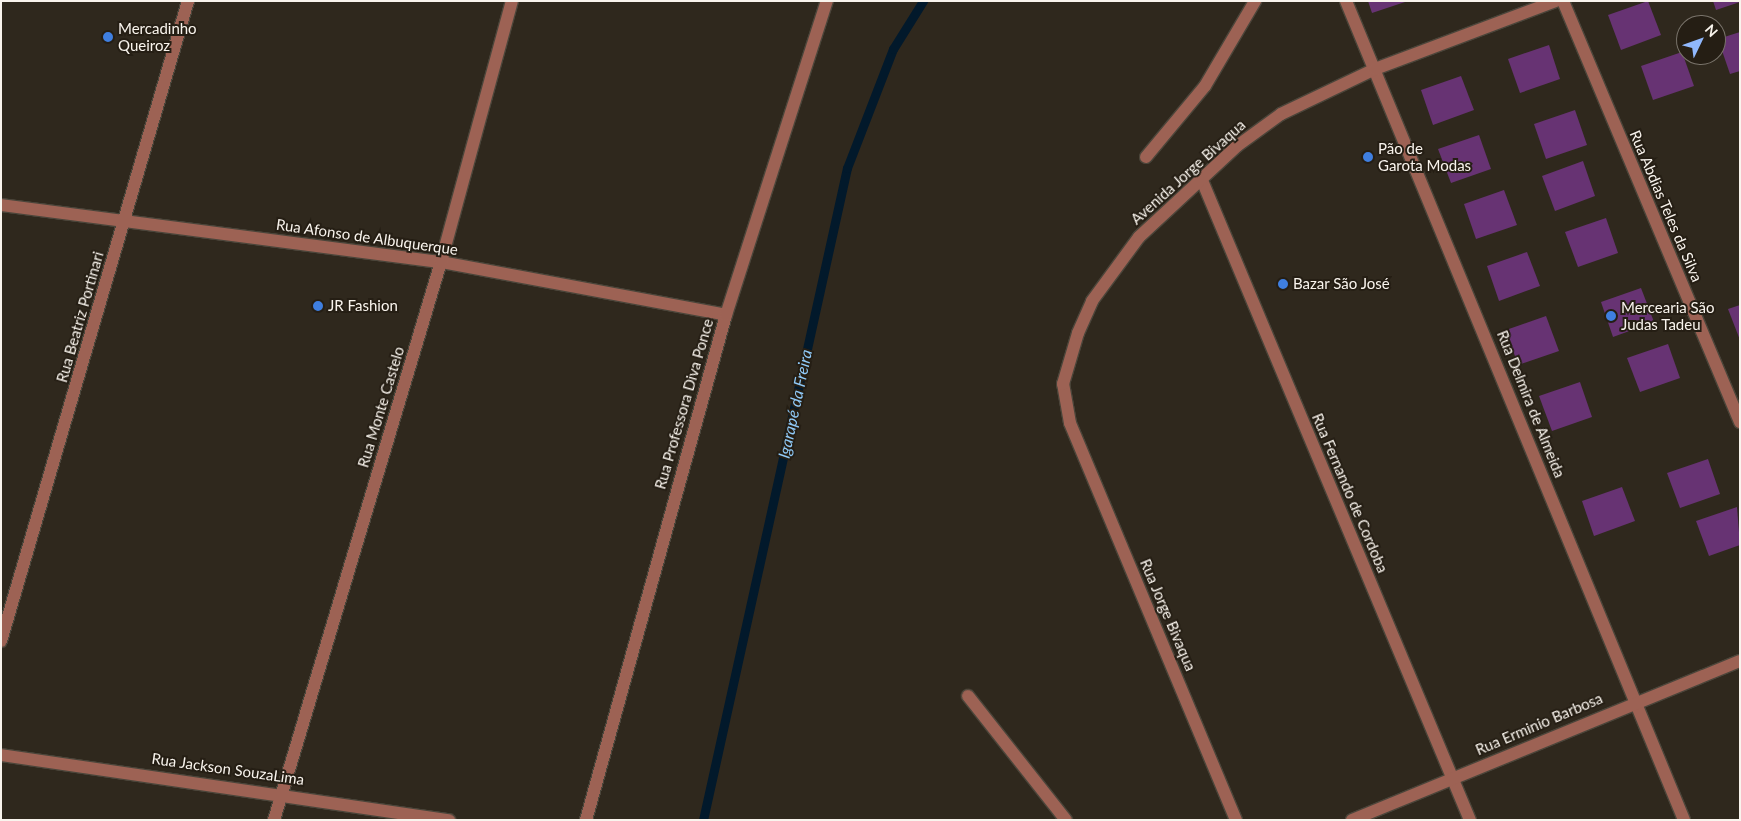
<!DOCTYPE html>
<meta charset="utf-8">
<style>
body{margin:0}
#map{position:relative;width:1741px;height:821px;overflow:hidden;background:#2f281d;font-family:Lato,sans-serif}
div>[style]{position:absolute}
[style*='--x']{left:calc(var(--x)*1px);top:calc(var(--y)*1px);width:calc(var(--w)*1px);rotate:calc(var(--a)*1deg)}
.stream>*{height:9px;margin:-4.5px;padding:0 4.5px;transform-origin:4.5px;border-radius:4.5px;background:#02192b}
.building>*{inset:0;background:#673373}
.roads{filter:drop-shadow(1px 0 #4b453a) drop-shadow(-1px 0 #4b453a) drop-shadow(0 1px #4b453a) drop-shadow(0 -1px #4b453a)}
.service>*{height:12px;margin:-6px;padding:0 6px;transform-origin:6px;border-radius:6px;background:#9d6254}
.minor>*{height:12px;margin:-6px;padding:0 6px;transform-origin:6px;border-radius:6px;background:#9d6254}
.tertiary>*{height:12px;margin:-6px;padding:0 6px;transform-origin:6px;border-radius:6px;background:#9d6254}
.dots>*{width:14px;height:14px;translate:-50% -50%;box-sizing:border-box;border:2px solid #251e14;border-radius:50%}
span{translate:-50% -50%;white-space:nowrap;text-align:center;line-height:1.15;-webkit-text-stroke:4px #251e14;paint-order:stroke}
.poi-label{font-size:15px;color:#f9f4ed}
.left{translate:0 -50%;text-align:left}
.street-label{font-size:15px;color:#f9f4ed}
.water-label{font-size:16px;color:#90caf8;font-style:italic}
.frame{position:absolute;inset:0;border:2px solid #f9f4ed;pointer-events:none}
.north{position:absolute;left:1676px;top:15px;width:50px;height:50px;box-sizing:border-box;background:#251e14;border:1px solid #7a746b;border-radius:50%;rotate:48deg;font-size:14px;font-weight:700;line-height:20px;text-align:center;color:#f9f4ed}
.north::after{content:'';display:block;margin:auto;width:18px;height:22px;background:#90b8fd;clip-path:polygon(50% 0,100% 100%,50% 72%,0 100%)}
</style>
<div id="map">
<div class="stream">
<i style="--x:703;--y:820;--w:668;--a:-77.55"></i>
<i style="--x:847;--y:168;--w:128;--a:-68.9"></i>
<i style="--x:893;--y:49;--w:57;--a:-58"></i>
</div>
<div class="building">
<i style="clip-path:polygon(1368px 1px,1405px 1px,1405px 2px,1372px 13px)"></i>
<i style="clip-path:polygon(1648px 1px,1661px 35px,1621px 50px,1608px 15px)"></i>
<i style="clip-path:polygon(1713px 1px,1740px 1px,1740px 2px,1716px 10px)"></i>
<i style="clip-path:polygon(1740px 32px,1740px 71px,1730px 74px,1718px 39px)"></i>
<i style="clip-path:polygon(1549px 45px,1560px 79px,1520px 93px,1508px 59px)"></i>
<i style="clip-path:polygon(1682px 52px,1694px 86px,1653px 100px,1641px 66px)"></i>
<i style="clip-path:polygon(1461px 76px,1474px 110px,1433px 125px,1421px 90px)"></i>
<i style="clip-path:polygon(1575px 110px,1587px 145px,1546px 159px,1534px 124px)"></i>
<i style="clip-path:polygon(1479px 135px,1491px 169px,1451px 183px,1438px 149px)"></i>
<i style="clip-path:polygon(1583px 161px,1595px 196px,1555px 211px,1542px 176px)"></i>
<i style="clip-path:polygon(1504px 190px,1517px 225px,1476px 239px,1464px 204px)"></i>
<i style="clip-path:polygon(1606px 218px,1618px 253px,1578px 267px,1565px 232px)"></i>
<i style="clip-path:polygon(1527px 252px,1540px 286px,1499px 301px,1487px 266px)"></i>
<i style="clip-path:polygon(1641px 288px,1654px 322px,1613px 337px,1601px 302px)"></i>
<i style="clip-path:polygon(1740px 305px,1740px 340px,1728px 309px)"></i>
<i style="clip-path:polygon(1546px 316px,1559px 351px,1518px 365px,1506px 330px)"></i>
<i style="clip-path:polygon(1668px 344px,1680px 378px,1640px 392px,1627px 358px)"></i>
<i style="clip-path:polygon(1580px 382px,1592px 417px,1552px 431px,1539px 396px)"></i>
<i style="clip-path:polygon(1708px 459px,1720px 494px,1680px 508px,1667px 473px)"></i>
<i style="clip-path:polygon(1622px 487px,1635px 521px,1594px 536px,1582px 501px)"></i>
<i style="clip-path:polygon(1737px 507px,1740px 545px,1709px 556px,1696px 521px)"></i>
</div>
<div class="roads">
<div class="service">
<i style="--x:1146;--y:157;--w:92;--a:-50.3"></i>
<i style="--x:1205;--y:86;--w:99;--a:-59.5"></i>
</div>
<div class="minor">
<i style="--x:1346;--y:1;--w:886;--a:67.57"></i>
<i style="--x:1563;--y:1;--w:457;--a:67.2"></i>
<i style="--x:1201;--y:178;--w:696;--a:67.27"></i>
<i style="--x:1;--y:205;--w:444;--a:7.4"></i>
<i style="--x:441;--y:262;--w:290;--a:10.5"></i>
<i style="--x:1;--y:641;--w:667;--a:-73.71"></i>
<i style="--x:968;--y:696;--w:158;--a:51.7"></i>
<i style="--x:1;--y:755;--w:453;--a:8.3"></i>
<i style="--x:274;--y:820;--w:582;--a:-73.34"></i>
<i style="--x:441;--y:262;--w:270;--a:-74.8"></i>
<i style="--x:586;--y:820;--w:524;--a:-74.51"></i>
<i style="--x:726;--y:315;--w:330;--a:-72.2"></i>
<i style="--x:1352;--y:820;--w:419;--a:-22.3"></i>
</div>
<div class="tertiary">
<i style="--x:1236;--y:820;--w:430;--a:-112.7"></i>
<i style="--x:1070;--y:423;--w:40;--a:-100"></i>
<i style="--x:1063;--y:384;--w:53;--a:-73.6"></i>
<i style="--x:1078;--y:333;--w:35;--a:-66"></i>
<i style="--x:1092;--y:301;--w:79;--a:-53.7"></i>
<i style="--x:1139;--y:237;--w:134;--a:-42.9"></i>
<i style="--x:1237;--y:146;--w:54;--a:-36"></i>
<i style="--x:1281;--y:114;--w:104;--a:-25.6"></i>
<i style="--x:1375;--y:69;--w:193;--a:-20.6"></i>
</div>
</div>
<div class="dots">
<i style="left:108px;top:37px;background:#3f7fe0"></i>
<i style="left:1368px;top:157px;background:#3f7fe0"></i>
<i style="left:1283px;top:284px;background:#3f7fe0"></i>
<i style="left:318px;top:306px;background:#3f7fe0"></i>
<i style="left:1611px;top:316px;background:#3f7fe0"></i>
</div>
<div class="poi-label">
<span class="left" style="left:118px;top:37px">Mercadinho<br>Queiroz</span>
<span class="left" style="left:1378px;top:157px">Pão de<br>Garota Modas</span>
<span class="left" style="left:1293px;top:284px">Bazar São José</span>
<span class="left" style="left:328px;top:306px">JR Fashion</span>
<span class="left" style="left:1621px;top:316px">Mercearia São<br>Judas Tadeu</span>
</div>
<div class="street-label">
<span style="left:1188px;top:172px;rotate:-42deg">Avenida Jorge Bivaqua</span>
<span style="left:1666px;top:206px;rotate:67deg">Rua Abdias Teles da Silva</span>
<span style="left:367px;top:237px;rotate:8deg">Rua Afonso de Albuquerque</span>
<span style="left:80px;top:317px;rotate:-74deg">Rua Beatriz Portinari</span>
<span style="left:684px;top:404px;rotate:-74deg">Rua Professora Diva Ponce</span>
<span style="left:1531px;top:404px;rotate:68deg">Rua Delmira de Almeida</span>
<span style="left:381px;top:407px;rotate:-73deg">Rua Monte Castelo</span>
<span style="left:1350px;top:493px;rotate:67deg">Rua Fernando de Cordoba</span>
<span style="left:1168px;top:615px;rotate:67deg">Rua Jorge Bivaqua</span>
<span style="left:1539px;top:724px;rotate:-23deg">Rua Erminio Barbosa</span>
<span style="left:228px;top:769px;rotate:8deg">Rua Jackson SouzaLima</span>
</div>
<div class="water-label">
<span style="left:795px;top:404px;rotate:-78deg">Igarapé da Freira</span>
</div>
<div class="frame"></div>
<div class="north">N</div>
</div>
